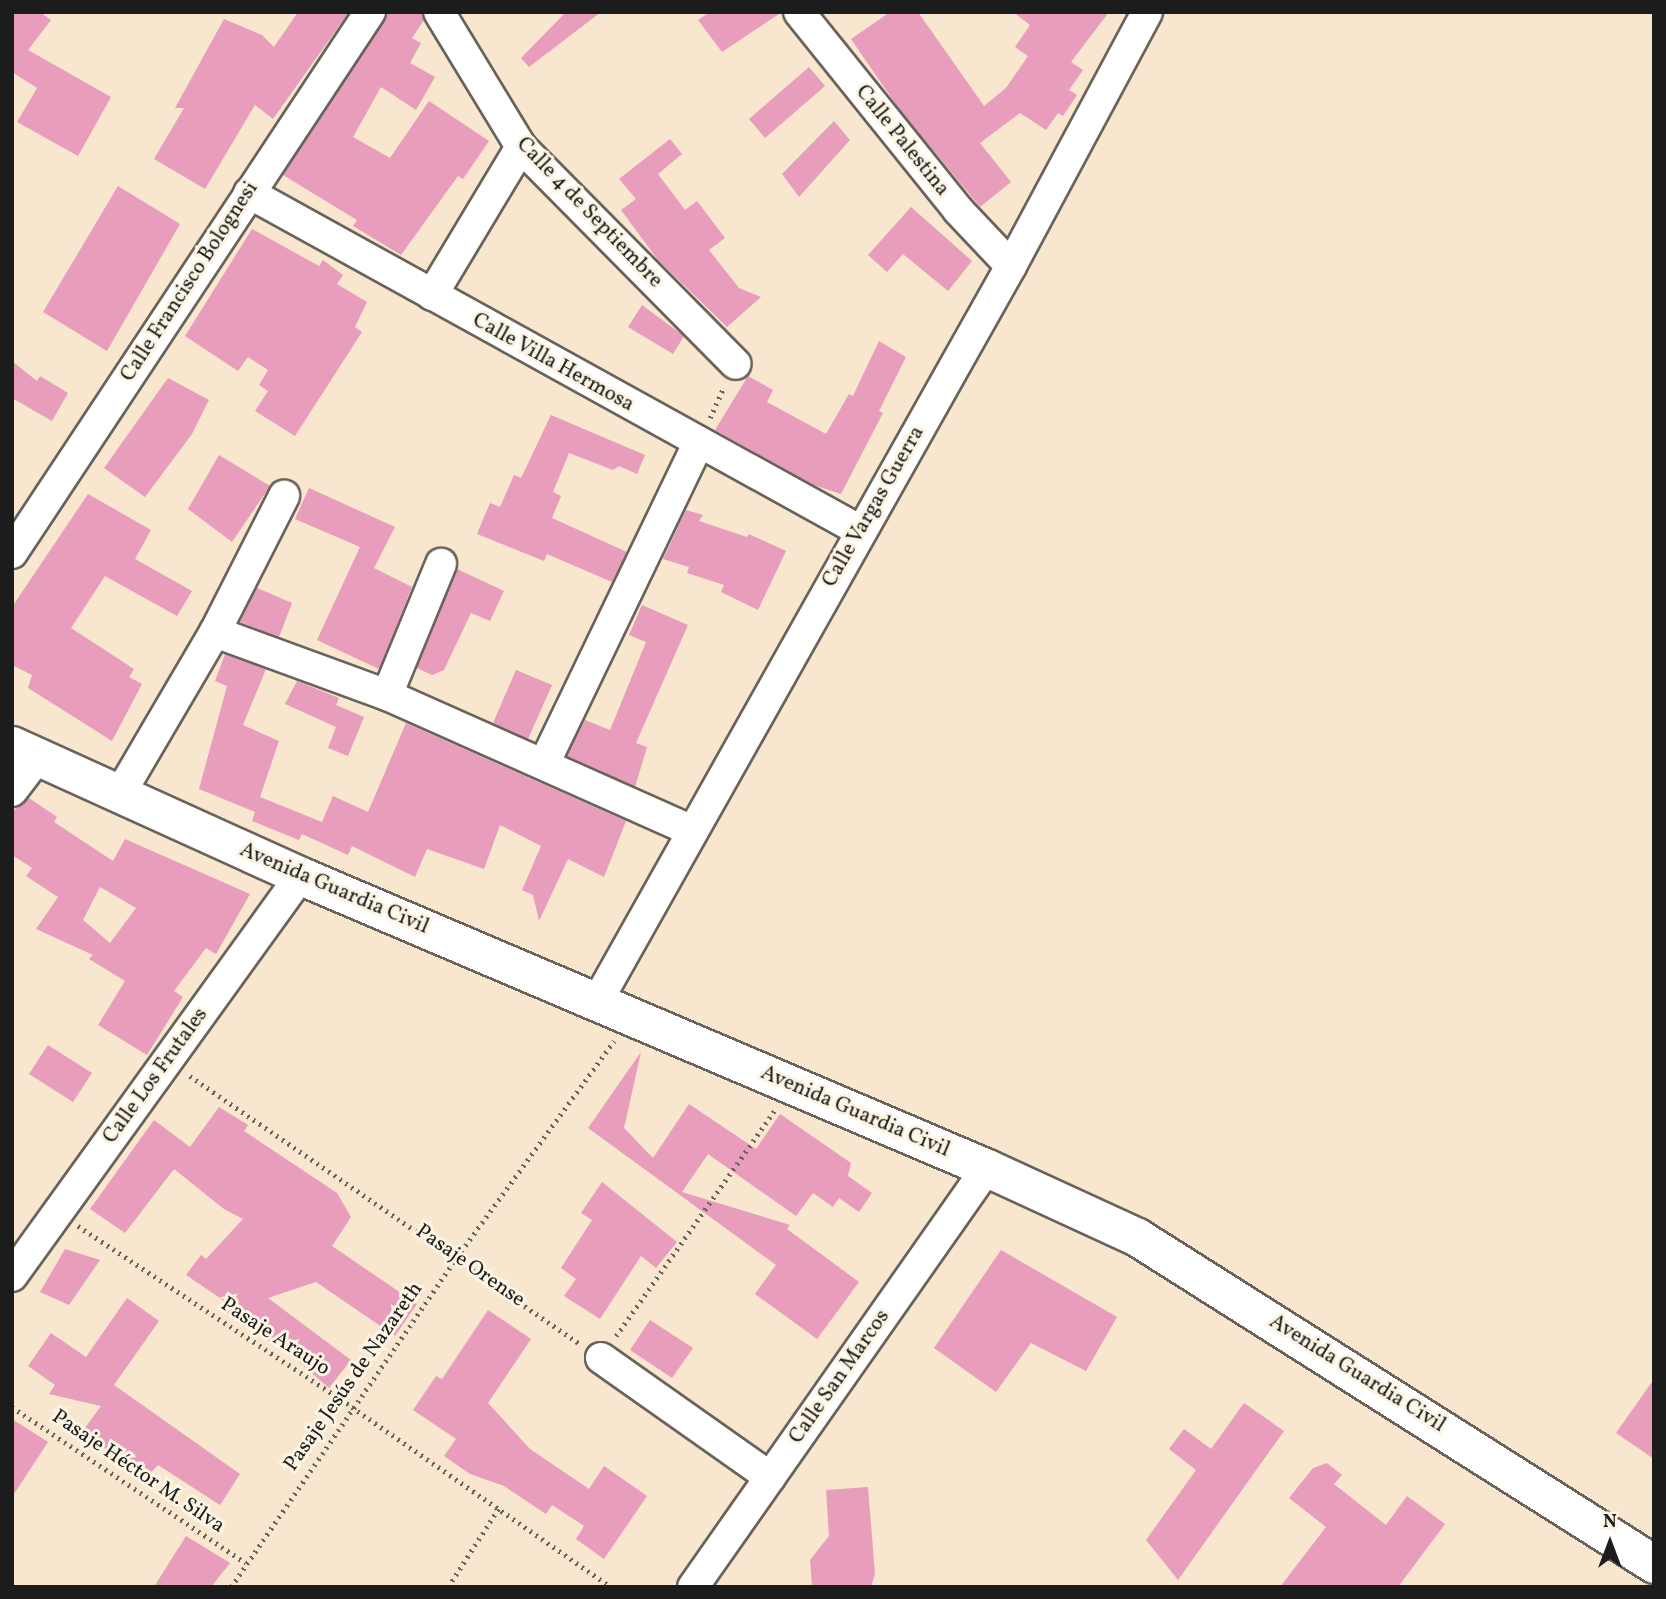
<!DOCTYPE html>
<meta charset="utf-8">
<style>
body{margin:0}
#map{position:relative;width:1666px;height:1599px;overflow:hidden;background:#f8e6ce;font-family:Vollkorn,serif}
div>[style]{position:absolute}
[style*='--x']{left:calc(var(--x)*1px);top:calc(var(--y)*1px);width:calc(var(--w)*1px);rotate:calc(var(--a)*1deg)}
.building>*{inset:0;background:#e79dbb}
.path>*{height:4.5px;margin-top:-2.25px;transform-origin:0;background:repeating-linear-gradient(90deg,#69635a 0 2px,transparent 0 7px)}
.roads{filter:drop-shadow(2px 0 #69635a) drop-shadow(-2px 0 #69635a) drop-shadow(0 2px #69635a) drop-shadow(0 -2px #69635a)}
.minor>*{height:30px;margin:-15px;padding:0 15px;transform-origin:15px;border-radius:15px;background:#fff}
.major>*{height:37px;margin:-18.5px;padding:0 18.5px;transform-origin:18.5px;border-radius:18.5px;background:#fff}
span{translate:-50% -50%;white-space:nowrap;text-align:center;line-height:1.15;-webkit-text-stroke:6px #fcf5e5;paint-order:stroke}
.street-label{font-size:21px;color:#1c1c1c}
.frame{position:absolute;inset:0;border:14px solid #1c1c1c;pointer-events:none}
.north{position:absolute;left:1575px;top:1508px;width:70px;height:70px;-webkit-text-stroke:5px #fcf5e5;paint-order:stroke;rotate:0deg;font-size:19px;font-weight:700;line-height:28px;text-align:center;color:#1c1c1c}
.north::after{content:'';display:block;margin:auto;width:24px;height:32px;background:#1c1c1c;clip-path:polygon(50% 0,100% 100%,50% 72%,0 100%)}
</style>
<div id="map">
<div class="building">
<i style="clip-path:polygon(12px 12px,40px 12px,51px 20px,28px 50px,111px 97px,78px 156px,17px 122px,37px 88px,12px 72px)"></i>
<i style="clip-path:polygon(298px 12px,349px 12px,273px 119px,255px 105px,205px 189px,154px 159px,184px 108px,175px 108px,224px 19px,262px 35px,274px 47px)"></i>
<i style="clip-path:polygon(387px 12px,422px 12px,424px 20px,412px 38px,421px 43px,410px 63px,435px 77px,416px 110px,381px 87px,353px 137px,390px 158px,429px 101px,489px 141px,463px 179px,458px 176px,401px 255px,353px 226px,357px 220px,283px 175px)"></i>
<i style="clip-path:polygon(566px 12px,601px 12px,529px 67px,521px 58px)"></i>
<i style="clip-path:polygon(710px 12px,782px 12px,722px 52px,698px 20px)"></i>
<i style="clip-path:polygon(890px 12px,918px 12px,984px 106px,1006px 88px,1028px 56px,1015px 47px,1030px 25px,1013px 12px,1109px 12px,1071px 62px,1083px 70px,1069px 90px,1077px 95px,1063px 116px,1058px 113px,1046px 130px,1020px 113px,980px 143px,1011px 182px,980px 207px,899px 109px,851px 39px)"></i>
<i style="clip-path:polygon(809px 67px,825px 86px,765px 138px,749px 119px)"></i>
<i style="clip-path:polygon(834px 121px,850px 140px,799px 197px,782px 174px)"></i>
<i style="clip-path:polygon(670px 139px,682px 154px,658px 174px,685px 210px,697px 201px,725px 238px,709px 250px,739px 288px,761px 297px,727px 327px,658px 260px,621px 210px,636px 199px,619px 179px)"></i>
<i style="clip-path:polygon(118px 186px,180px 224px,107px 351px,43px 312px)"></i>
<i style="clip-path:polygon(911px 207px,972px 261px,948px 291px,903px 254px,887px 272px,868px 255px)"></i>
<i style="clip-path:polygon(252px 229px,319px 266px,323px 260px,343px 275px,337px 284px,367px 302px,355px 327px,362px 332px,295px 436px,255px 411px,268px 391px,259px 385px,268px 370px,248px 357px,238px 371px,185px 336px)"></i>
<i style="clip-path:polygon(642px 305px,684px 336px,673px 354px,628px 327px)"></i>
<i style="clip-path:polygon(879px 341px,906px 357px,879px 411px,883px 413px,841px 494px,814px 485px,715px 430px,748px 376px,773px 390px,767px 402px,826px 434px,849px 394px,853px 396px)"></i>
<i style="clip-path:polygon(12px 361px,37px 381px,40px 376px,68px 393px,52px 421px,12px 398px)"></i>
<i style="clip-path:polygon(168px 378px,209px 400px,192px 434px,145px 497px,104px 468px)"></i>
<i style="clip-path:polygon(551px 415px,645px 455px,637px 474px,619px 466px,613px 470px,569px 453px,553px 492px,561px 496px,552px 518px,627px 552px,612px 582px,547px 554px,544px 561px,477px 534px,490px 503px,500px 507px,514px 475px,521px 478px)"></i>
<i style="clip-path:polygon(219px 455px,270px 486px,232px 542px,188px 509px)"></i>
<i style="clip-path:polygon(309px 488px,395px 527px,374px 568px,412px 587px,379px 669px,317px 640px,360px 547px,295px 519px)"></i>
<i style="clip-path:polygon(88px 494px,151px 530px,135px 559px,192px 591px,177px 616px,105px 576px,71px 628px,134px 669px,129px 677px,142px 684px,112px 741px,28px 688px,32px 675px,12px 665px,12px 607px)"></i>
<i style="clip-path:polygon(686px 510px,703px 515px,699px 521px,747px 537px,749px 534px,786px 551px,758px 610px,721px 592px,724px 585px,687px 573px,689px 567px,663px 559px)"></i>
<i style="clip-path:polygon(457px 569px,504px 591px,490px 621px,471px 613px,444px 670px,432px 675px,417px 668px)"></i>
<i style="clip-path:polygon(257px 588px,292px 603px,279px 637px,240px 622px)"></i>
<i style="clip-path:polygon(642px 605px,688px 625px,636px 743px,647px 747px,635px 787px,567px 756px,585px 720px,610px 730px,646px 642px,629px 635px)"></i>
<i style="clip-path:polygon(225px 654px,266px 669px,243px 725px,279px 741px,260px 797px,322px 822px,333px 796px,368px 812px,406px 723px,626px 821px,604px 877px,568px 859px,539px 921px,533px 895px,522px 890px,541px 846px,500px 825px,484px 869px,427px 849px,415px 877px,352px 846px,348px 855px,302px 834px,299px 840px,252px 821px,255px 812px,199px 789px,227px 686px,215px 681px)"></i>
<i style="clip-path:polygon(516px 670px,552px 685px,528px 739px,493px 723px)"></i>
<i style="clip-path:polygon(297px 681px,339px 698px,336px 705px,364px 717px,348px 756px,328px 748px,336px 727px,285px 704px)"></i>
<i style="clip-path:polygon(evenodd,29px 798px,57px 817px,54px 822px,113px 861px,125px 839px,250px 894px,216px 954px,206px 948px,174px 991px,183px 997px,147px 1055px,98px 1025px,125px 981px,89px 959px,93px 955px,36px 929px,58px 897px,26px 876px,32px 868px,12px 855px,12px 812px,29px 798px,100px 887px,136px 908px,110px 943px,83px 920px,100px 887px)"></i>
<i style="clip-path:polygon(48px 1045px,92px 1073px,73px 1102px,29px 1074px)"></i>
<i style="clip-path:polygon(641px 1052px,624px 1128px,653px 1158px,689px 1104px,756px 1149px,780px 1114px,851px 1163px,848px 1176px,872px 1193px,859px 1212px,839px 1198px,833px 1207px,813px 1193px,796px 1216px,708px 1154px,682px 1192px,790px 1225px,787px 1229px,859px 1282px,817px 1339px,755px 1294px,776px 1265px,588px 1128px)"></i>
<i style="clip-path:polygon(219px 1107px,248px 1125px,244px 1131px,337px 1193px,351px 1217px,332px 1246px,417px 1304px,395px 1336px,316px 1282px,268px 1298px,351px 1360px,329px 1388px,298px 1361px,223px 1310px,223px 1300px,186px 1275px,201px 1255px,206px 1259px,243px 1219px,224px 1209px,174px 1169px,125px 1233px,90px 1209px,154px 1120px,190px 1147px)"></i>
<i style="clip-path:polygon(602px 1182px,677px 1242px,656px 1268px,641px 1256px,600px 1319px,564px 1296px,576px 1279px,561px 1268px,592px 1220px,581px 1213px)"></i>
<i style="clip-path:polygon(65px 1249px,100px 1260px,69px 1305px,40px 1292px)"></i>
<i style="clip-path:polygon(1001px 1250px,1117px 1317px,1086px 1371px,1031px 1343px,996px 1392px,934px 1348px)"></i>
<i style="clip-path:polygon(127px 1298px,159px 1321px,114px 1385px,240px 1474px,220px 1505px,158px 1465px,146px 1478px,82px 1432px,101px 1406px,49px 1394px,55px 1385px,28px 1366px,51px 1333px,86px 1357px)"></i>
<i style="clip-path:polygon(488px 1310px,531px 1339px,488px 1403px,530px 1449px,589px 1489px,604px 1466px,647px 1496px,604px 1559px,576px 1539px,584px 1526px,552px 1505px,546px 1514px,504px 1486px,470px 1474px,444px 1456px,456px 1439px,413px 1410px,436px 1376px,442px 1379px)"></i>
<i style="clip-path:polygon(650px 1320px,693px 1348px,672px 1378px,630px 1350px)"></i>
<i style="clip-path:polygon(1654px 1379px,1654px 1459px,1616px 1433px)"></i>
<i style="clip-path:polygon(1244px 1403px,1284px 1431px,1178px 1580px,1146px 1540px,1196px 1470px,1169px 1449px,1184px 1429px,1211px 1449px)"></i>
<i style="clip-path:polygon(12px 1419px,48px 1442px,12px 1497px)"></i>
<i style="clip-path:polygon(1327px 1463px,1342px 1475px,1334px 1484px,1386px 1525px,1407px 1496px,1445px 1524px,1398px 1587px,1280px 1587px,1326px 1527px,1289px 1498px,1313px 1468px)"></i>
<i style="clip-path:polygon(868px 1487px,875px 1574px,871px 1587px,812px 1587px,810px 1560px,829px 1536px,826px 1490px)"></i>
<i style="clip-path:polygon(186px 1536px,230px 1563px,211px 1587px,154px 1587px)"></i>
</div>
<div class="path">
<i style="--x:710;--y:418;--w:34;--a:-66"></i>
<i style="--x:190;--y:1076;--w:475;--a:34.5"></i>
<i style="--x:78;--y:1226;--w:328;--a:33.4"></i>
<i style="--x:352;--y:1407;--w:315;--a:34.8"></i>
<i style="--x:616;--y:1336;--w:275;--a:-54.9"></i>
<i style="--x:12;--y:1407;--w:281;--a:33.7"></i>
<i style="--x:231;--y:1587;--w:400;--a:-55.6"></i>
<i style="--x:457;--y:1257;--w:267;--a:-54"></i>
<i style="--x:448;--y:1587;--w:93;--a:-57.3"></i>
</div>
<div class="roads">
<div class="minor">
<i style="--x:439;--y:12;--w:158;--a:58.7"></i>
<i style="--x:521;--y:147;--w:305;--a:45.3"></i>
<i style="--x:799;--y:12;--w:254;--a:51.2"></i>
<i style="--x:958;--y:210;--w:77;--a:46.6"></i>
<i style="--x:249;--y:193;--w:697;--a:28.92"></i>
<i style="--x:432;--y:295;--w:173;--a:-59"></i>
<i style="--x:12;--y:553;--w:649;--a:-56.51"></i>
<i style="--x:215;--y:632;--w:183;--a:20.1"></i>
<i style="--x:387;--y:695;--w:334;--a:24"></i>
<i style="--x:387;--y:695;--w:142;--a:-67.6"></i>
<i style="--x:544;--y:764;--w:355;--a:-64.3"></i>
<i style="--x:12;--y:791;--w:43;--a:-52.6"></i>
<i style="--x:121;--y:792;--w:186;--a:-59.6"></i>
<i style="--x:215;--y:632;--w:153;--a:-63.1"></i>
<i style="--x:598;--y:1000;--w:842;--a:-60.63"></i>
<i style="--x:1011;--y:266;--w:288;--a:-61.8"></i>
<i style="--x:12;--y:1276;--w:493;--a:-54.2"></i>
<i style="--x:601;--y:1358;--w:207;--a:35.2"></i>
<i style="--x:693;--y:1587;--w:512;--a:-54.94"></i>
</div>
<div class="major">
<i style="--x:12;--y:745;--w:317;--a:24.4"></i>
<i style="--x:301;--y:876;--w:746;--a:23.06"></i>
<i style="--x:987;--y:1168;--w:165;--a:24.7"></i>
<i style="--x:1137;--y:1237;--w:612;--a:32.31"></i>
</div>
</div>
<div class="street-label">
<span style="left:902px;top:141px;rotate:51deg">Calle Palestina</span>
<span style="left:589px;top:213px;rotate:46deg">Calle 4 de Septiembre</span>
<span style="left:190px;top:282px;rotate:-57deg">Calle Francisco Bolognesi</span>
<span style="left:553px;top:363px;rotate:29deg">Calle Villa Hermosa</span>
<span style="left:874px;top:507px;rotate:-60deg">Calle Vargas Guerra</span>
<span style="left:334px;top:889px;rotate:23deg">Avenida Guardia Civil</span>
<span style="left:156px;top:1076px;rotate:-54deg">Calle Los Frutales</span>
<span style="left:855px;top:1112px;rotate:23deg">Avenida Guardia Civil</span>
<span style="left:470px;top:1266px;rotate:35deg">Pasaje Orense</span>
<span style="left:275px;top:1337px;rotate:33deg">Pasaje Araujo</span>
<span style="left:1357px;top:1374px;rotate:32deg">Avenida Guardia Civil</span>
<span style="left:354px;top:1377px;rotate:-55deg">Pasaje Jesús de Nazareth</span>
<span style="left:840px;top:1377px;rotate:-55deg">Calle San Marcos</span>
<span style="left:138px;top:1472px;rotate:34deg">Pasaje Héctor M. Silva</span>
</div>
<div class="frame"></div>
<div class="north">N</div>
</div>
